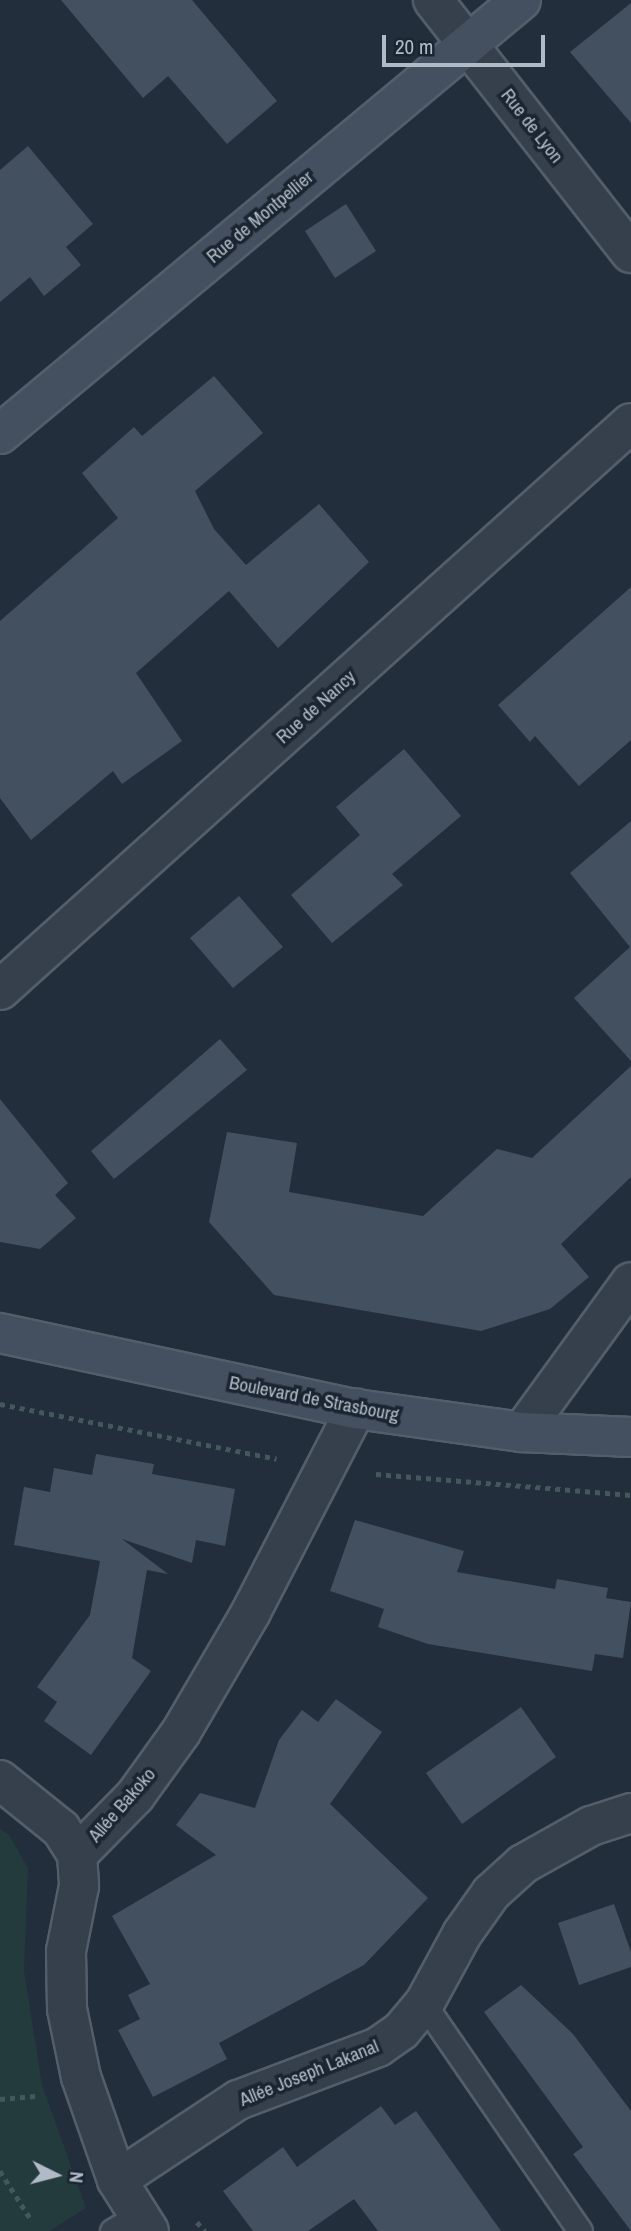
<!DOCTYPE html>
<meta charset="utf-8">
<style>
body{margin:0}
#map{position:relative;width:631px;height:2231px;overflow:hidden;background:#222e3c;font-family:"Archivo Narrow",sans-serif}
div>[style]{position:absolute}
[style*='--x']{left:calc(var(--x)*1px);top:calc(var(--y)*1px);width:calc(var(--w)*1px);rotate:calc(var(--a)*1deg)}
.green>*{inset:0;background:#243b3d}
.building>*{inset:0;background:#435060}
.path>*{height:4.5px;margin-top:-2.25px;transform-origin:0;background:repeating-linear-gradient(90deg,#42585a 0 5px,transparent 0 10px)}
.roads{filter:drop-shadow(2px 0 #545e6a) drop-shadow(-2px 0 #545e6a) drop-shadow(0 2px #545e6a) drop-shadow(0 -2px #545e6a)}
.lane>*{height:23px;margin:-11.5px;padding:0 11.5px;transform-origin:11.5px;border-radius:11.5px;background:#36404c}
.street>*{height:38px;margin:-19px;padding:0 19px;transform-origin:19px;border-radius:19px;background:#36404c}
.secondary>*{height:38px;margin:-19px;padding:0 19px;transform-origin:19px;border-radius:19px;background:#444f5f}
span{translate:-50% -50%;white-space:nowrap;text-align:center;line-height:1.15;-webkit-text-stroke:7px #1b2531;paint-order:stroke}
.street-label{font-size:19px;color:#b1bbc8}
.north{position:absolute;left:21px;top:2140px;width:70px;height:70px;-webkit-text-stroke:5px #1b2531;paint-order:stroke;rotate:96deg;font-size:19px;font-weight:700;line-height:28px;text-align:center;color:#b1bbc8}
.north::after{content:'';display:block;margin:auto;width:24px;height:32px;background:#b1bbc8;clip-path:polygon(50% 0,100% 100%,50% 72%,0 100%)}
.scale{position:absolute;left:382px;top:35px;width:163px;height:32px;box-sizing:border-box;border:4px solid #b1bbc8;border-top:0;padding-left:9px;font-size:21px;line-height:24px;white-space:nowrap;color:#b1bbc8;-webkit-text-stroke:5px #1b2531;paint-order:stroke}
</style>
<div id="map">
<div class="green">
<i style="clip-path:polygon(0 1829px,9px 1835px,28px 1868px,24px 1971px,42px 2085px,86px 2208px,49px 2231px,0 2231px)"></i>
</div>
<div class="building">
<i style="clip-path:polygon(61px 0,192px 0,277px 101px,227px 144px,168px 76px,143px 98px)"></i>
<i style="clip-path:polygon(631px 3px,631px 123px,570px 52px)"></i>
<i style="clip-path:polygon(28px 146px,93px 224px,66px 247px,81px 265px,44px 296px,30px 277px,0 302px,0 170px)"></i>
<i style="clip-path:polygon(346px 204px,376px 251px,335px 278px,305px 231px)"></i>
<i style="clip-path:polygon(214px 376px,263px 433px,195px 491px,214px 529px,246px 565px,319px 504px,369px 562px,278px 648px,229px 591px,136px 673px,182px 741px,122px 784px,113px 771px,31px 840px,0 798px,0 621px,118px 518px,82px 473px,134px 427px,142px 436px)"></i>
<i style="clip-path:polygon(631px 587px,631px 740px,579px 786px,535px 736px,530px 742px,498px 705px)"></i>
<i style="clip-path:polygon(404px 749px,461px 816px,392px 874px,403px 885px,332px 943px,291px 895px,360px 835px,336px 807px)"></i>
<i style="clip-path:polygon(631px 821px,631px 1061px,574px 998px,630px 947px,570px 873px)"></i>
<i style="clip-path:polygon(239px 896px,283px 947px,233px 988px,190px 938px)"></i>
<i style="clip-path:polygon(220px 1039px,247px 1070px,114px 1179px,91px 1151px)"></i>
<i style="clip-path:polygon(631px 1066px,631px 1177px,561px 1244px,589px 1277px,550px 1309px,481px 1331px,274px 1295px,209px 1222px,227px 1132px,297px 1143px,289px 1192px,423px 1216px,497px 1149px,532px 1158px)"></i>
<i style="clip-path:polygon(0 1099px,68px 1183px,55px 1195px,76px 1218px,40px 1249px,0 1242px)"></i>
<i style="clip-path:polygon(96px 1454px,154px 1464px,152px 1474px,235px 1489px,225px 1546px,196px 1540px,192px 1563px,122px 1539px,168px 1574px,147px 1570px,132px 1658px,151px 1671px,91px 1755px,44px 1721px,57px 1702px,37px 1687px,90px 1615px,100px 1561px,14px 1545px,24px 1487px,50px 1492px,54px 1468px,92px 1475px)"></i>
<i style="clip-path:polygon(355px 1520px,464px 1551px,457px 1572px,555px 1589px,557px 1579px,608px 1588px,606px 1598px,631px 1602px,623px 1658px,595px 1654px,592px 1671px,428px 1644px,378px 1627px,384px 1609px,330px 1591px)"></i>
<i style="clip-path:polygon(336px 1699px,382px 1732px,330px 1804px,428px 1898px,364px 1965px,219px 2043px,227px 2059px,153px 2097px,118px 2030px,140px 2019px,128px 1995px,150px 1984px,112px 1916px,216px 1855px,176px 1825px,200px 1793px,255px 1808px,279px 1740px,302px 1710px,318px 1722px)"></i>
<i style="clip-path:polygon(521px 1707px,556px 1757px,462px 1824px,426px 1773px)"></i>
<i style="clip-path:polygon(614px 1904px,631px 1952px,631px 1967px,579px 1985px,558px 1923px)"></i>
<i style="clip-path:polygon(521px 1985px,573px 2034px,631px 2111px,631px 2231px,573px 2154px,583px 2147px,484px 2012px)"></i>
<i style="clip-path:polygon(381px 2106px,395px 2125px,416px 2111px,501px 2231px,378px 2231px,354px 2199px,308px 2231px,253px 2231px,223px 2191px,283px 2147px,297px 2167px)"></i>
</div>
<div class="path">
<i style="--x:0;--y:1404;--w:282;--a:11.2"></i>
<i style="--x:376;--y:1474;--w:256;--a:4.7"></i>
<i style="--x:0;--y:2099;--w:38;--a:-5"></i>
<i style="--x:0;--y:2171;--w:56;--a:57.4"></i>
<i style="--x:197;--y:2222;--w:12;--a:48"></i>
</div>
<div class="roads">
<div class="lane">
<i style="--x:424;--y:2004;--w:275;--a:55.5"></i>
<i style="--x:112;--y:2231;--w:29;--a:-31"></i>
</div>
<div class="street">
<i style="--x:433;--y:0;--w:321;--a:52"></i>
<i style="--x:0;--y:990;--w:848;--a:-41.94"></i>
<i style="--x:522;--y:1432;--w:185;--a:-54"></i>
<i style="--x:0;--y:1780;--w:78;--a:38.8"></i>
<i style="--x:61;--y:1829;--w:31;--a:58"></i>
<i style="--x:77;--y:1855;--w:31;--a:86"></i>
<i style="--x:79;--y:1886;--w:66;--a:101.3"></i>
<i style="--x:66;--y:1951;--w:58;--a:89"></i>
<i style="--x:67;--y:2009;--w:69;--a:78.4"></i>
<i style="--x:81;--y:2077;--w:109;--a:70.7"></i>
<i style="--x:117;--y:2180;--w:60;--a:57.9"></i>
<i style="--x:77;--y:1855;--w:83;--a:-45.5"></i>
<i style="--x:135;--y:1796;--w:79;--a:-54.3"></i>
<i style="--x:181;--y:1732;--w:139;--a:-59.7"></i>
<i style="--x:251;--y:1612;--w:229;--a:-62.7"></i>
<i style="--x:117;--y:2180;--w:145;--a:-33.5"></i>
<i style="--x:238;--y:2100;--w:150;--a:-20.7"></i>
<i style="--x:378;--y:2047;--w:28;--a:-35"></i>
<i style="--x:401;--y:2031;--w:35;--a:-50"></i>
<i style="--x:424;--y:2004;--w:80;--a:-61.5"></i>
<i style="--x:462;--y:1934;--w:50;--a:-54.7"></i>
<i style="--x:491;--y:1893;--w:43;--a:-42.2"></i>
<i style="--x:523;--y:1864;--w:78;--a:-29.2"></i>
<i style="--x:591;--y:1826;--w:42;--a:-18"></i>
</div>
<div class="secondary">
<i style="--x:0;--y:434;--w:678;--a:-39.79"></i>
<i style="--x:0;--y:1333;--w:364;--a:12.1"></i>
<i style="--x:356;--y:1409;--w:168;--a:7.9"></i>
<i style="--x:522;--y:1432;--w:109;--a:2.6"></i>
</div>
</div>
<div class="street-label">
<span style="left:532px;top:126px;rotate:52deg">Rue de Lyon</span>
<span style="left:260px;top:217px;rotate:-40deg">Rue de Montpellier</span>
<span style="left:316px;top:707px;rotate:-42deg">Rue de Nancy</span>
<span style="left:314px;top:1399px;rotate:11deg">Boulevard de Strasbourg</span>
<span style="left:122px;top:1805px;rotate:-49deg">Allée Bakoko</span>
<span style="left:309px;top:2073px;rotate:-22deg">Allée Joseph Lakanal</span>
</div>
<div class="north">N</div>
<div class="scale">20 m</div>
</div>
